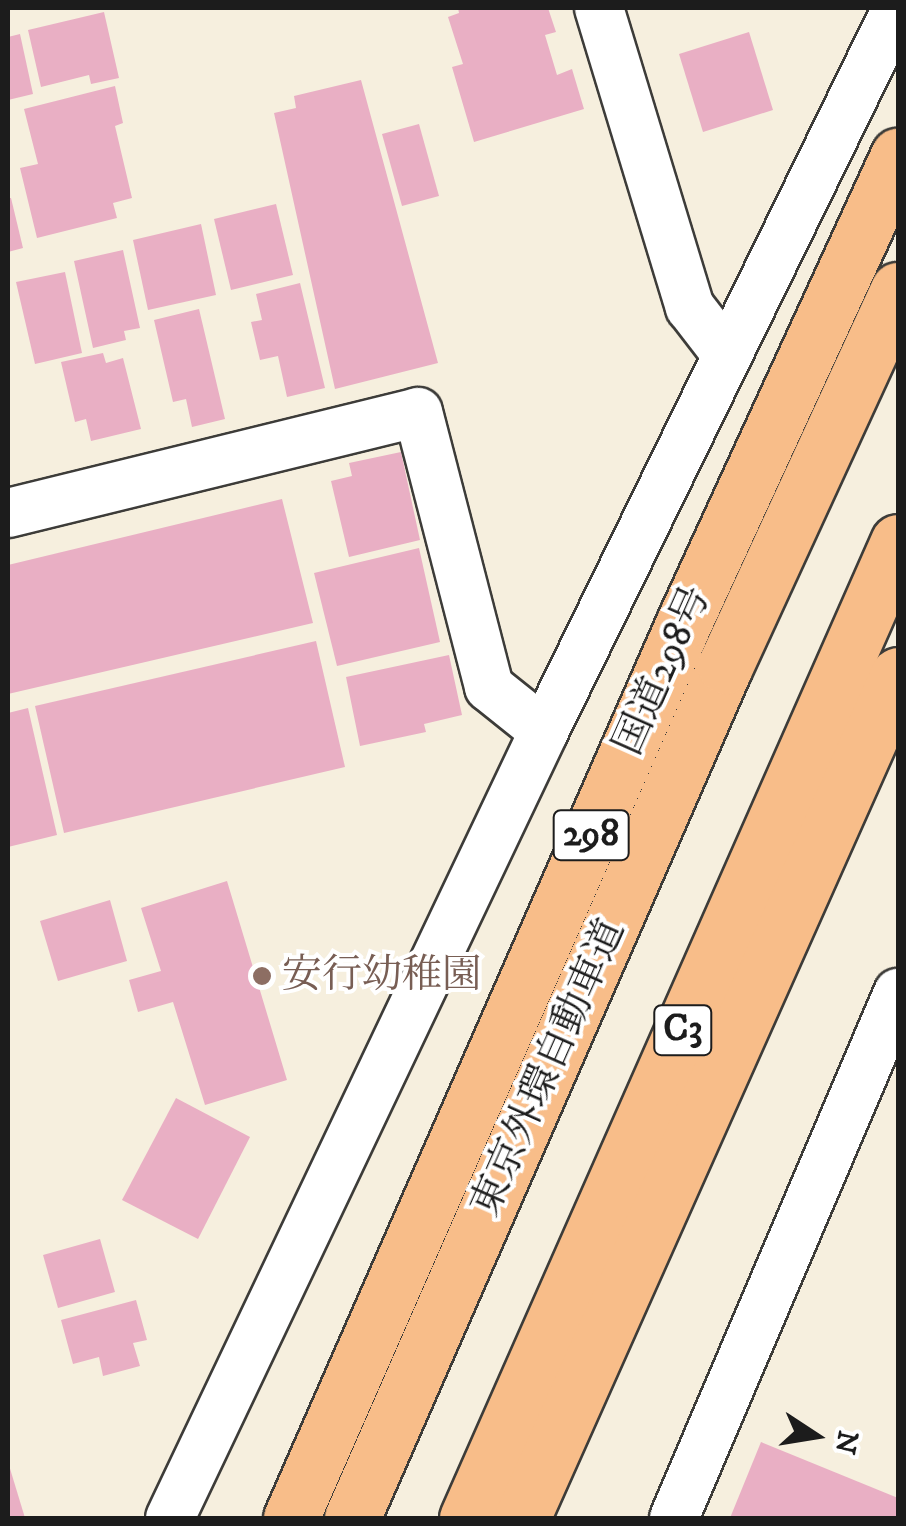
<!DOCTYPE html>
<meta charset="utf-8">
<style>
body{margin:0}
#map{position:relative;width:906px;height:1526px;overflow:hidden;background:#f6efde;font-family:"IM FELL DW Pica","Noto Serif JP",serif}
div>[style]{position:absolute}
[style*='--x']{left:calc(var(--x)*1px);top:calc(var(--y)*1px);width:calc(var(--w)*1px);rotate:calc(var(--a)*1deg)}
.building>*{inset:0;background:#e9afc4}
.roads{filter:drop-shadow(2px 0 #3d3c39) drop-shadow(-2px 0 #3d3c39) drop-shadow(0 2px #3d3c39) drop-shadow(0 -2px #3d3c39)}
.street>*{height:48px;margin:-24px;padding:0 24px;transform-origin:24px;border-radius:24px;background:#fff}
.highway>*{height:55px;margin:-27.5px;padding:0 27.5px;transform-origin:27.5px;border-radius:27.5px;background:#f8bd89}
.dots>*{width:28px;height:28px;translate:-50% -50%;box-sizing:border-box;border:5px solid #fff;border-radius:50%}
span{translate:-50% -50%;white-space:nowrap;text-align:center;line-height:1.15;-webkit-text-stroke:8px #fff;paint-order:stroke}
.shield-label span{padding:2px 8px;background:#fff;border:2px solid;border-radius:8px;-webkit-text-stroke-width:0}
.shield-label{font-size:38px;color:#1c1c1c;font-weight:700}
.street-label{font-size:40px;color:#1c1c1c}
.education-label{font-size:40px;color:#785e54}
.left{translate:0 -50%;text-align:left}
.frame{position:absolute;inset:0;border:10px solid #1c1c1c;pointer-events:none}
.north{position:absolute;left:766px;top:1386px;width:100px;height:100px;-webkit-text-stroke:8px #fff;paint-order:stroke;rotate:102deg;font-size:28px;font-weight:700;line-height:40px;text-align:center;color:#1c1c1c}
.north::after{content:'';display:block;margin:auto;width:35px;height:45px;background:#1c1c1c;clip-path:polygon(50% 0,100% 100%,50% 72%,0 100%)}
</style>
<div id="map">
<div class="building">
<i style="clip-path:polygon(458px 8px,548px 8px,556px 32px,545px 35px,557px 75px,572px 69px,584px 109px,474px 142px,452px 67px,463px 64px,448px 17px,459px 13px)"></i>
<i style="clip-path:polygon(104px 12px,119px 78px,91px 84px,89px 75px,41px 87px,28px 30px)"></i>
<i style="clip-path:polygon(749px 32px,773px 110px,703px 132px,679px 54px)"></i>
<i style="clip-path:polygon(20px 34px,33px 94px,8px 100px,8px 37px)"></i>
<i style="clip-path:polygon(361px 80px,438px 363px,335px 389px,274px 113px,296px 108px,294px 96px)"></i>
<i style="clip-path:polygon(115px 86px,123px 123px,115px 126px,132px 198px,113px 203px,117px 218px,37px 238px,20px 168px,38px 164px,24px 109px)"></i>
<i style="clip-path:polygon(419px 124px,439px 196px,402px 206px,382px 134px)"></i>
<i style="clip-path:polygon(8px 198px,11px 198px,23px 248px,8px 252px)"></i>
<i style="clip-path:polygon(276px 204px,293px 275px,231px 290px,214px 219px)"></i>
<i style="clip-path:polygon(201px 224px,216px 295px,148px 310px,133px 240px)"></i>
<i style="clip-path:polygon(123px 250px,140px 328px,124px 331px,126px 340px,93px 348px,74px 261px)"></i>
<i style="clip-path:polygon(65px 272px,82px 353px,35px 364px,16px 282px)"></i>
<i style="clip-path:polygon(300px 283px,325px 388px,287px 397px,278px 356px,260px 360px,251px 322px,262px 320px,256px 294px)"></i>
<i style="clip-path:polygon(199px 309px,225px 419px,192px 427px,186px 399px,173px 402px,154px 320px)"></i>
<i style="clip-path:polygon(103px 353px,106px 363px,123px 358px,141px 429px,91px 441px,86px 419px,75px 422px,61px 362px)"></i>
<i style="clip-path:polygon(401px 452px,420px 540px,349px 557px,331px 481px,352px 476px,349px 463px)"></i>
<i style="clip-path:polygon(282px 499px,313px 623px,8px 694px,8px 565px)"></i>
<i style="clip-path:polygon(419px 548px,440px 642px,337px 666px,314px 573px)"></i>
<i style="clip-path:polygon(316px 641px,345px 767px,64px 833px,35px 706px)"></i>
<i style="clip-path:polygon(449px 655px,462px 715px,424px 724px,426px 732px,360px 746px,346px 677px)"></i>
<i style="clip-path:polygon(28px 708px,57px 835px,8px 847px,8px 713px)"></i>
<i style="clip-path:polygon(227px 881px,287px 1080px,205px 1105px,173px 1002px,138px 1012px,129px 980px,161px 971px,141px 908px)"></i>
<i style="clip-path:polygon(110px 900px,127px 961px,58px 981px,40px 921px)"></i>
<i style="clip-path:polygon(176px 1098px,250px 1137px,198px 1239px,122px 1200px)"></i>
<i style="clip-path:polygon(100px 1239px,115px 1292px,58px 1308px,43px 1255px)"></i>
<i style="clip-path:polygon(136px 1300px,147px 1340px,133px 1343px,140px 1366px,103px 1376px,99px 1357px,73px 1364px,61px 1320px)"></i>
<i style="clip-path:polygon(761px 1442px,898px 1498px,898px 1518px,730px 1518px)"></i>
<i style="clip-path:polygon(8px 1462px,25px 1518px,8px 1518px)"></i>
</div>
<div class="roads">
<div class="street">
<i style="--x:599;--y:8;--w:313;--a:73.1"></i>
<i style="--x:690;--y:307;--w:61;--a:52.4"></i>
<i style="--x:8;--y:513;--w:422;--a:-13.8"></i>
<i style="--x:418;--y:412;--w:284;--a:75.5"></i>
<i style="--x:489;--y:687;--w:70;--a:38.7"></i>
<i style="--x:170;--y:1518;--w:871;--a:-64.58"></i>
<i style="--x:544;--y:731;--w:805;--a:-63.98"></i>
<i style="--x:674;--y:1518;--w:571;--a:-66.89"></i>
</div>
<div class="highway">
<i style="--x:291;--y:1518;--w:981;--a:-66.31"></i>
<i style="--x:685;--y:620;--w:511;--a:-65.34"></i>
<i style="--x:352;--y:1518;--w:930;--a:-66.36"></i>
<i style="--x:725;--y:666;--w:414;--a:-65.3"></i>
<i style="--x:467;--y:1518;--w:1067;--a:-66.17"></i>
<i style="--x:522;--y:1518;--w:923;--a:-65.96"></i>
</div>
</div>
<div class="dots">
<i style="left:262px;top:976px;background:#8d6e63"></i>
</div>
<div class="shield-label">
<span style="left:591px;top:835px">298</span>
<span style="left:683px;top:1030px">C3</span>
</div>
<div class="street-label">
<span style="left:663px;top:671px;rotate:-66deg">国道298号</span>
<span style="left:549px;top:1068px;rotate:-66deg">東京外環自動車道</span>
</div>
<div class="education-label">
<span class="left" style="left:282px;top:976px">安行幼稚園</span>
</div>
<div class="frame"></div>
<div class="north">N</div>
</div>
